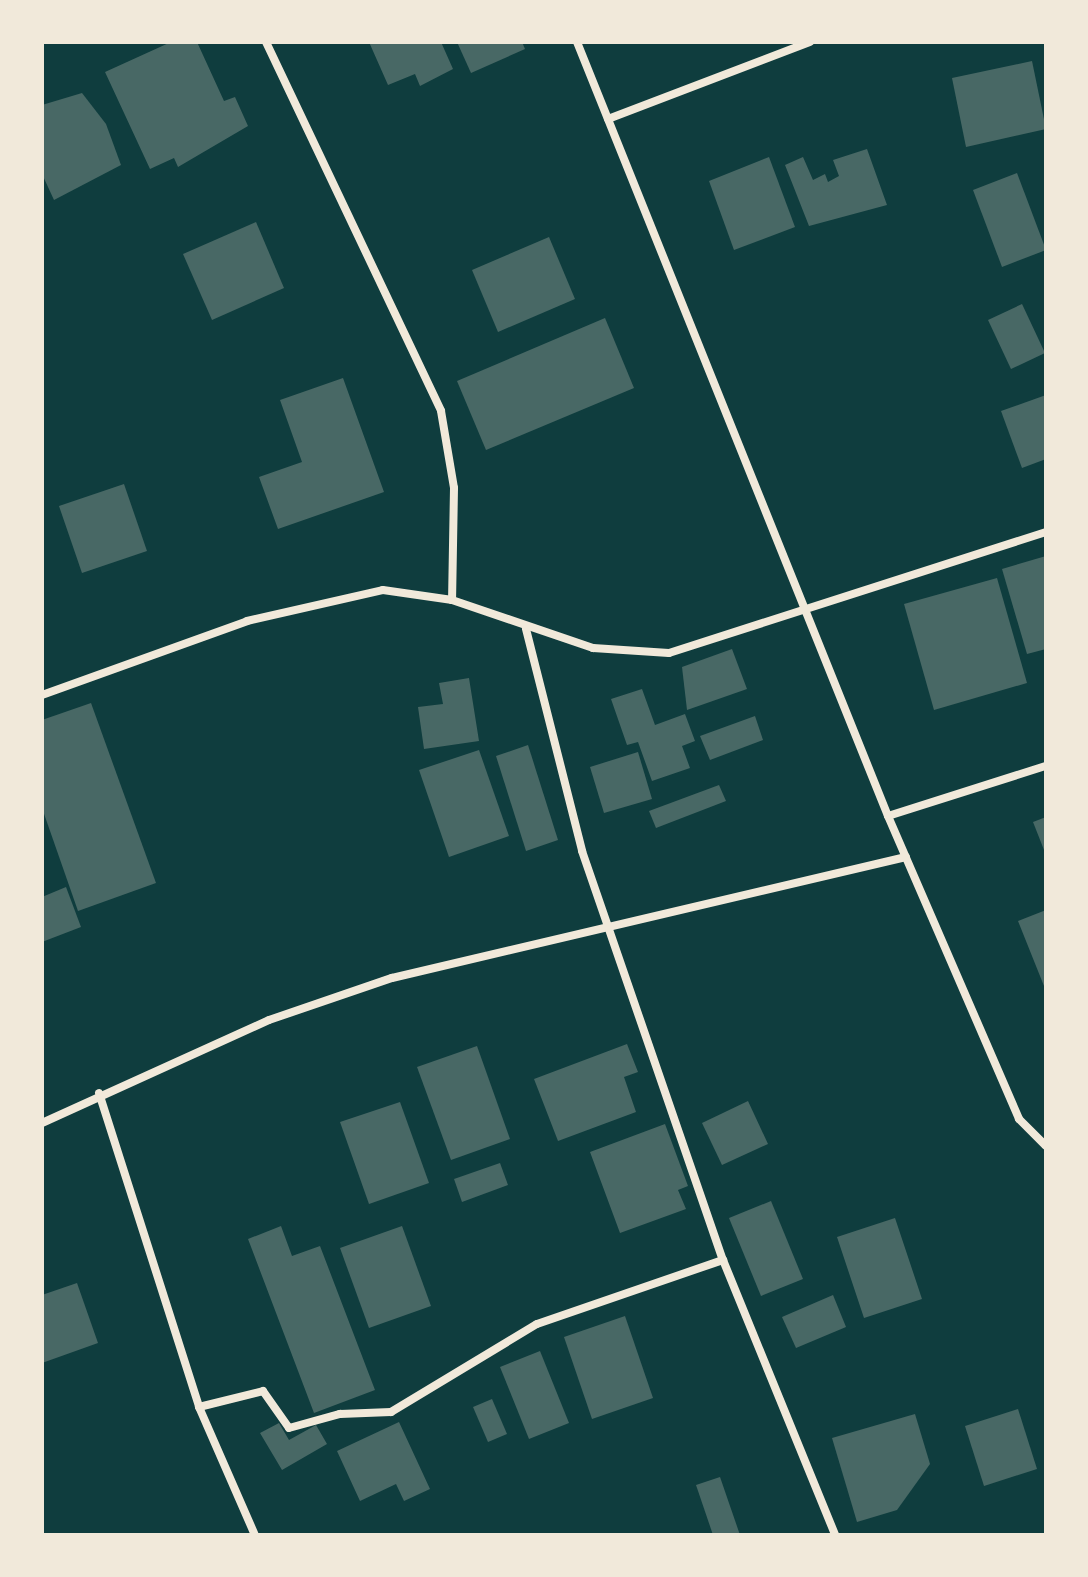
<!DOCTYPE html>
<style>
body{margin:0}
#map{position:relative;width:1088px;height:1577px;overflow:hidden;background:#0f3d3e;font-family:"Public Sans",sans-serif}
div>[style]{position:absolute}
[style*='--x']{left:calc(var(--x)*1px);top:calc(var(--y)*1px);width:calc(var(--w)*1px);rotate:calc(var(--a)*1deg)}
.building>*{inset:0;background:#486865}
.minor>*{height:8px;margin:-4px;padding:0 4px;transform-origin:4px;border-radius:4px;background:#f1e9da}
span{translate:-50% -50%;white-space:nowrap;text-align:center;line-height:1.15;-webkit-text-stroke:8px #f1e9da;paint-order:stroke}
.frame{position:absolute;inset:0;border:44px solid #f1e9da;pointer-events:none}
</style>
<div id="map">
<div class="building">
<i style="clip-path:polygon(171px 42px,197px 42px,224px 101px,235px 97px,248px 126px,178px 167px,174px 158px,150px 169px,105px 72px)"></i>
<i style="clip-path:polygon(369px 42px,441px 42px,453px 69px,420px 86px,415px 74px,388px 85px)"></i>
<i style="clip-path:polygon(457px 42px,522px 42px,525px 49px,471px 73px)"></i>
<i style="clip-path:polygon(1032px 61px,1046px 129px,966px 147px,952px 78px)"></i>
<i style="clip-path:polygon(82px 93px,106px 124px,121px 165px,54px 200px,42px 174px,42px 105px)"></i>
<i style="clip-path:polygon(867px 149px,887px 205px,809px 226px,785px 165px,803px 157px,813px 180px,825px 174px,828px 182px,839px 176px,833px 160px)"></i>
<i style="clip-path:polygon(769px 157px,795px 227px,734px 250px,709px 181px)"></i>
<i style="clip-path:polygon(1017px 173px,1046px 250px,1002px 267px,973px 190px)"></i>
<i style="clip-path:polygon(256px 222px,284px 288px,212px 320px,183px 254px)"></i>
<i style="clip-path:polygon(549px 237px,575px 299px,498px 332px,472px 270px)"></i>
<i style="clip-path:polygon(1022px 304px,1045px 353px,1011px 369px,988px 320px)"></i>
<i style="clip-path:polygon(605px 318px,634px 388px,486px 450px,457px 381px)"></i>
<i style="clip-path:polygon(343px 378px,384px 492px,278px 529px,259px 477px,302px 462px,280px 400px)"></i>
<i style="clip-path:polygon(1046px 395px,1046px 459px,1022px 468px,1001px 411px)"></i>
<i style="clip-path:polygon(124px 484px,147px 551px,82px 573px,59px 506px)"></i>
<i style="clip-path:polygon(1046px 556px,1046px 649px,1027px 654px,1002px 569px)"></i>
<i style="clip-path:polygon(997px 578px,1027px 683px,934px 710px,904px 604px)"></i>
<i style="clip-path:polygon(732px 649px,747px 689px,687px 710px,682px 667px)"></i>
<i style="clip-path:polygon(469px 678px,479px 741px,424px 749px,418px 707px,443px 704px,439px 683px)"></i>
<i style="clip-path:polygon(642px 689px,655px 725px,685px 714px,695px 741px,682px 746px,690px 768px,652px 781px,638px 742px,627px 745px,611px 699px)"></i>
<i style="clip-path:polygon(91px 703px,156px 883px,78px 911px,42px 808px,42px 720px)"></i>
<i style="clip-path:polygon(755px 716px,763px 740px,710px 760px,700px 736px)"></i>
<i style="clip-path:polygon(528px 745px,558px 840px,526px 851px,496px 756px)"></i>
<i style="clip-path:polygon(479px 750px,509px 836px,449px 857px,419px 770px)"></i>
<i style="clip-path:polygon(638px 752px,652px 799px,604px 813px,590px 767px)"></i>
<i style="clip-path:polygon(719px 785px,726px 801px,656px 828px,649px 811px)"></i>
<i style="clip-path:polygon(1046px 817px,1046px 855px,1033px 822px)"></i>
<i style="clip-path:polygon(66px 887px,81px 927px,42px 942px,42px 897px)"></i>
<i style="clip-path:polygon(1046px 910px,1046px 991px,1018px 921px)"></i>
<i style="clip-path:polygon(627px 1044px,638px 1072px,624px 1077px,636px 1112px,558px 1141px,534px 1079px)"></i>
<i style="clip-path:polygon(477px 1046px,510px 1139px,451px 1160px,417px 1067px)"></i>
<i style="clip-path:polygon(748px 1101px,768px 1144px,722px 1165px,702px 1123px)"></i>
<i style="clip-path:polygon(400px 1102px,429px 1183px,369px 1204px,340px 1122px)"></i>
<i style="clip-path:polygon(665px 1124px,688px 1186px,678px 1190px,686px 1209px,620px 1233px,590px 1152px)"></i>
<i style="clip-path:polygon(500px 1163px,508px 1185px,462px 1202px,454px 1179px)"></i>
<i style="clip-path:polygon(771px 1201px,803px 1279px,761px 1296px,729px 1218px)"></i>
<i style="clip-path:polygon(895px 1218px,922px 1299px,864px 1318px,837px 1237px)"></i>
<i style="clip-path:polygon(281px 1226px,292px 1256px,320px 1246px,375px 1390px,314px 1413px,248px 1239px)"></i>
<i style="clip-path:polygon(402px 1226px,431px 1306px,369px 1328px,340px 1248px)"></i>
<i style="clip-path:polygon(77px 1283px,98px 1343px,42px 1363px,42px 1295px)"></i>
<i style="clip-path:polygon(833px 1295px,846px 1327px,796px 1348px,782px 1317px)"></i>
<i style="clip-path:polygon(625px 1316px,653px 1398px,592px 1419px,564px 1337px)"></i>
<i style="clip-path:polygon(540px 1351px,569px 1423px,529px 1439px,500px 1367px)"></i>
<i style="clip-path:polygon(492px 1399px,507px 1434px,488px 1442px,473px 1407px)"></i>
<i style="clip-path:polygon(1018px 1409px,1037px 1469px,984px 1486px,965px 1426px)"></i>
<i style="clip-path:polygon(915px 1414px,930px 1464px,897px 1510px,857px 1522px,832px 1438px)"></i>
<i style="clip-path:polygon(399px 1422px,430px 1489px,404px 1501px,396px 1484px,360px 1501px,337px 1451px)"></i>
<i style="clip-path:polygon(279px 1423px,289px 1440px,316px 1425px,327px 1444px,282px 1470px,260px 1433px)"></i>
<i style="clip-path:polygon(720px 1477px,740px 1535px,713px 1535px,696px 1485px)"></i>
</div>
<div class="minor">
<i style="--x:266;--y:42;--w:408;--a:64.6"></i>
<i style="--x:441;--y:411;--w:78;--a:80.4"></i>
<i style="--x:454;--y:488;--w:112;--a:91"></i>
<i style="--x:577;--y:42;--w:834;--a:68.11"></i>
<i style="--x:888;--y:816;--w:330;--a:66.6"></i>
<i style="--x:1019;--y:1119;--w:38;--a:45"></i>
<i style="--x:608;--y:119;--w:216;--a:-20.9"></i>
<i style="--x:526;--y:629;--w:229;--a:75.8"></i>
<i style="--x:582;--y:851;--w:433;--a:71"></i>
<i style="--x:723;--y:1260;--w:297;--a:67.8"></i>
<i style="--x:42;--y:695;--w:218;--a:-19.8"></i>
<i style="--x:247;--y:621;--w:139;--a:-12.8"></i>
<i style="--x:383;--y:590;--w:70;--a:8.2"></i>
<i style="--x:452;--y:600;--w:149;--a:18.8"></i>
<i style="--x:593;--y:648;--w:76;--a:3.8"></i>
<i style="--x:669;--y:653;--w:396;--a:-17.8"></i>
<i style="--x:888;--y:816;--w:166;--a:-17.6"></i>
<i style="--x:99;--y:1093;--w:330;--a:72.3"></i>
<i style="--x:199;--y:1407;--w:140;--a:66.4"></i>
<i style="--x:42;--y:1123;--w:249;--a:-24.4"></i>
<i style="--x:269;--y:1020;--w:130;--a:-18.9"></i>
<i style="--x:392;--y:978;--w:528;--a:-13.25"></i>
<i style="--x:199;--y:1407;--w:66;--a:-14"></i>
<i style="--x:263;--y:1391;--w:45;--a:54.9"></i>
<i style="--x:289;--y:1428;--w:53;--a:-15.4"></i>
<i style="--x:340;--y:1414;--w:51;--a:-2.2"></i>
<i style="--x:391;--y:1412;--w:170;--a:-31.1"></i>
<i style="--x:537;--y:1324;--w:197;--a:-19"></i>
</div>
<div class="frame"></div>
</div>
